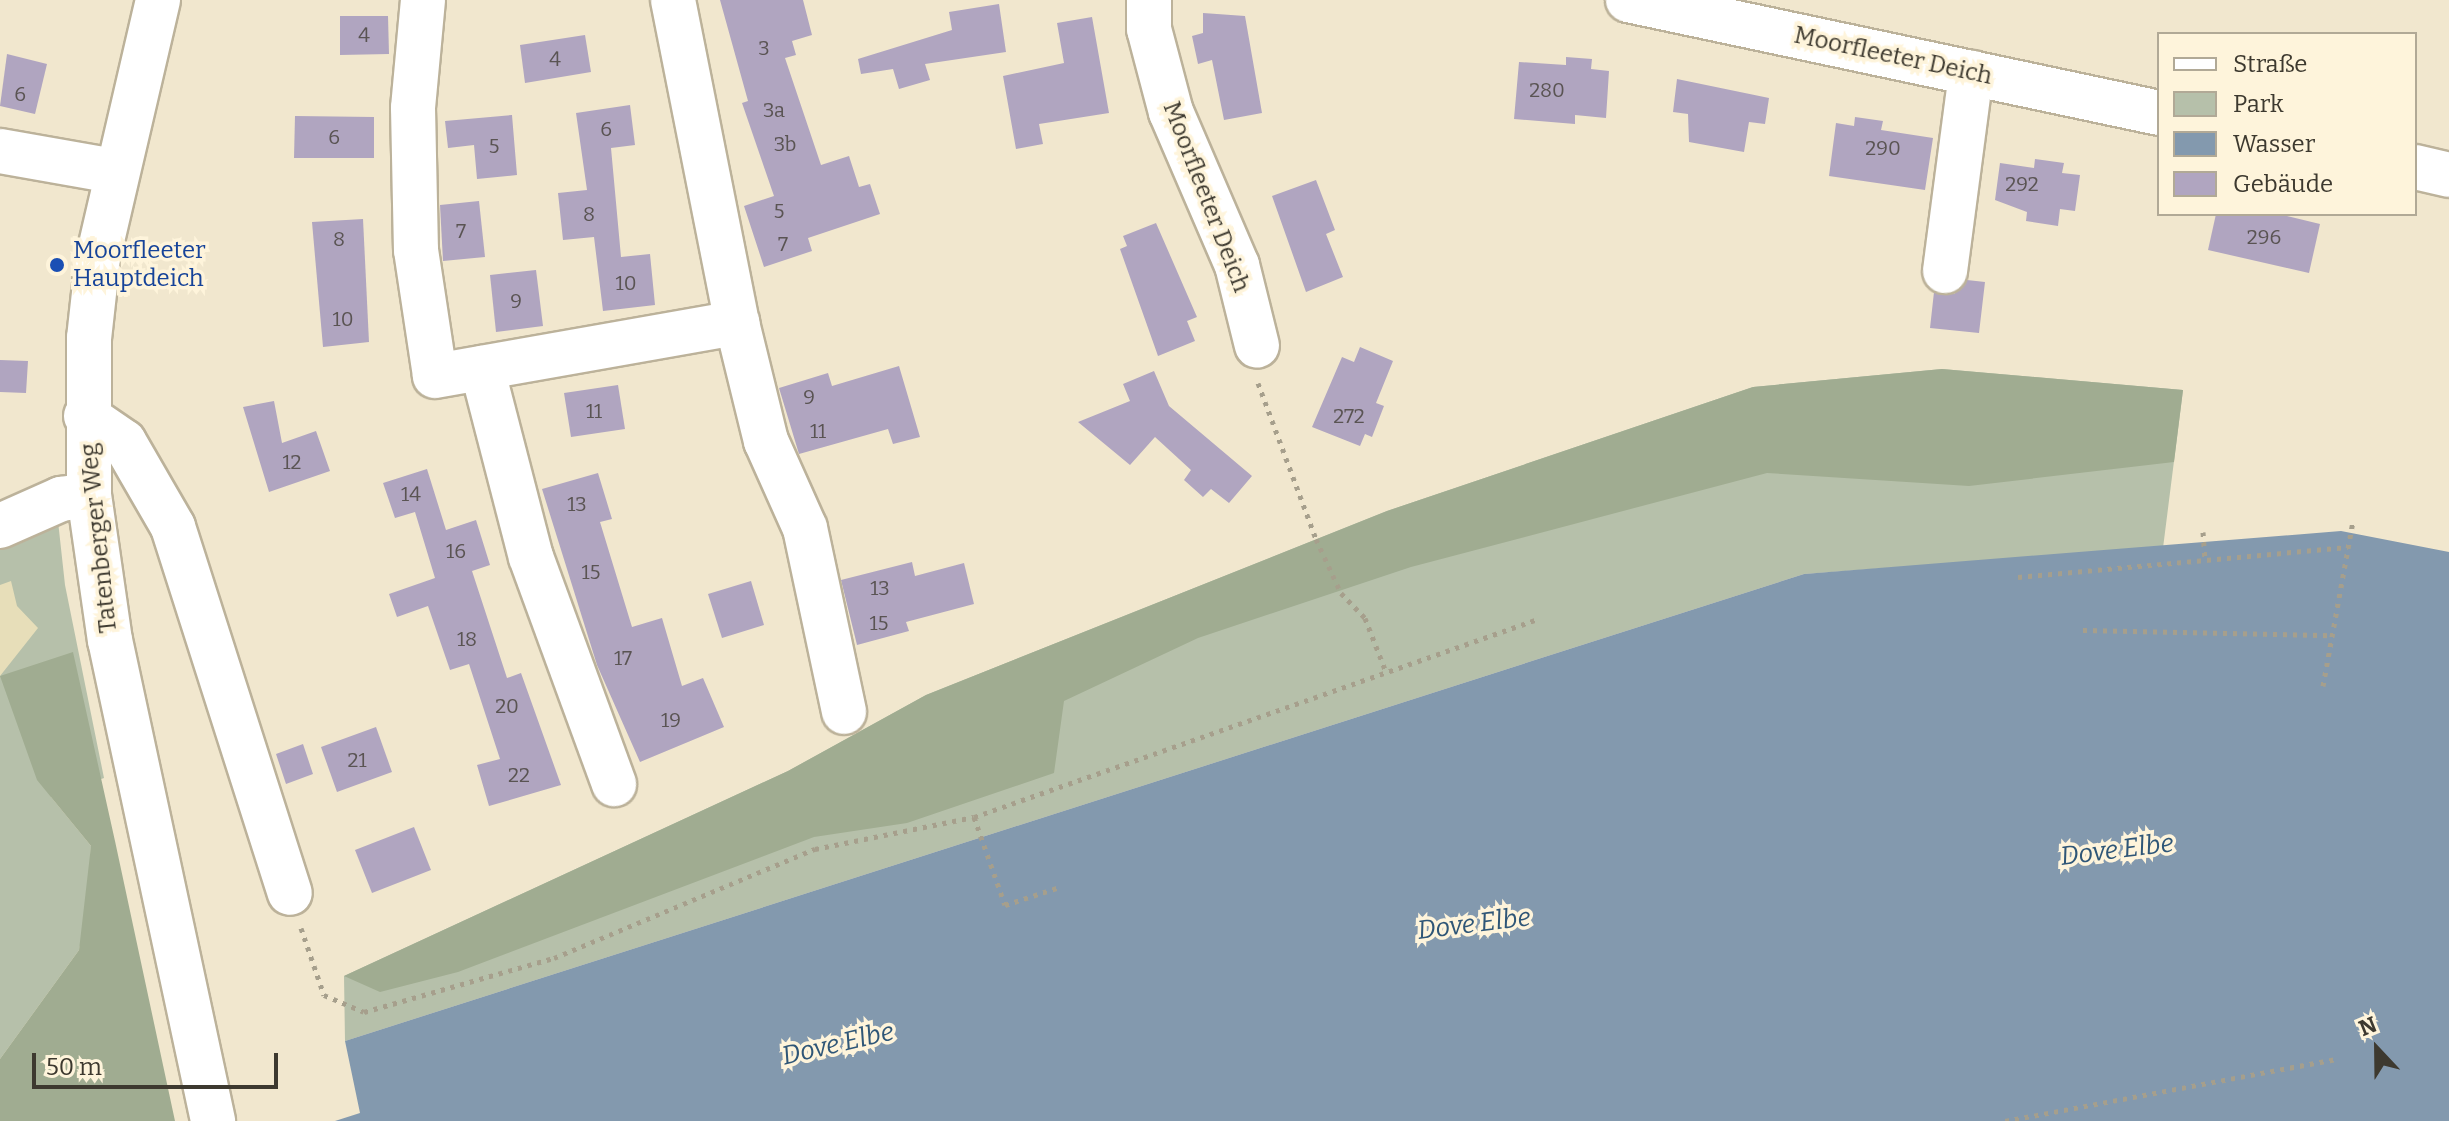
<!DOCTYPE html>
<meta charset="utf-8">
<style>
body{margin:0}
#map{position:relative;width:2449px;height:1121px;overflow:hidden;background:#f1e7ce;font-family:Bitter,serif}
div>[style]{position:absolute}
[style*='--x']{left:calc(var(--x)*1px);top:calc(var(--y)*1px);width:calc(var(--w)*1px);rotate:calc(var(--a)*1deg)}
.green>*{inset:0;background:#b6c0aa}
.forest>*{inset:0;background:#a0ac91}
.sand>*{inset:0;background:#e7deb9}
.water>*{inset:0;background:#8399ae}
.building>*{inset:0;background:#b0a5c0}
.path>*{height:5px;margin-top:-2.5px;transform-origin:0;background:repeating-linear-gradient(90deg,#a69f8c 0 4px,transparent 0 10px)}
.roads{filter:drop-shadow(2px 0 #bcb29a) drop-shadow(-2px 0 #bcb29a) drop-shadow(0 2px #bcb29a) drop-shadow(0 -2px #bcb29a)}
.minor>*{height:44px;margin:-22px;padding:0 22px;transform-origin:22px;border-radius:22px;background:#fff}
.dots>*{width:22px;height:22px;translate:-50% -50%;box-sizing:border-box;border:4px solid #fef4db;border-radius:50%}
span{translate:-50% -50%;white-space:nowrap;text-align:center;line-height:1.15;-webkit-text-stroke:7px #fef4db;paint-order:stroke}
.number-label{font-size:20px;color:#5a5453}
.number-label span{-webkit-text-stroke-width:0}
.street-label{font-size:24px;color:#3d392f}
.transit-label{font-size:24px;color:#164399}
.left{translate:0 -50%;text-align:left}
.water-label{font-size:26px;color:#2f5677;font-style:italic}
.legend{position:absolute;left:2157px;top:32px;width:260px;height:184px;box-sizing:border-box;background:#fef4db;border:2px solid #b1a996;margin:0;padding:10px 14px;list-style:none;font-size:24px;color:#3d392f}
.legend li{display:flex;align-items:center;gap:16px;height:40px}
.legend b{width:40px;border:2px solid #b1a996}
.north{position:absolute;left:2337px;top:1009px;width:80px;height:80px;-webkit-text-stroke:6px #fef4db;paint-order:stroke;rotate:338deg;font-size:22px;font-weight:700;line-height:32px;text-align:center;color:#3d392f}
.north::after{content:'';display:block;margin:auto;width:28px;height:36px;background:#3d392f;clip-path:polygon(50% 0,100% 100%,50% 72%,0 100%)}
.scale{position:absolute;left:32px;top:1053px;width:246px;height:36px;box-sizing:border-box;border:4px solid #3d392f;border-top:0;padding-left:10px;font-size:24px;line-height:28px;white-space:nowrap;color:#3d392f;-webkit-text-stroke:6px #fef4db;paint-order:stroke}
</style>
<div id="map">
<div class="green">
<i style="clip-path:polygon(1942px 369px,2183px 390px,2163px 548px,1804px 574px,345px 1041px,344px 976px,788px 771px,926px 695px,1387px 511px,1753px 387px)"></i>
<i style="clip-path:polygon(58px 521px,65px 585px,104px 778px,51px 797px,91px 846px,89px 903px,79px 950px,0 1059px,0 543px)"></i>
</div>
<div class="forest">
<i style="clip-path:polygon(1942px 369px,2183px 390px,2174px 462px,1969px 486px,1767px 473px,1411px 567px,1198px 638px,1064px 701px,1054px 773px,907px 823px,814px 837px,458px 972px,380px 992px,344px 976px,788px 771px,926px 695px,1387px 511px,1753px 387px)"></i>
<i style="clip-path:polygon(73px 652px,115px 841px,175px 1121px,0 1121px,0 1059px,79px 950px,91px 846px,37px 780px,0 676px)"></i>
</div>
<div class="sand">
<i style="clip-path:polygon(11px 581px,17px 606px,38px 628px,0 676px,0 585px)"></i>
</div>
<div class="water">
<i style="clip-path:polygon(2341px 531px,2449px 552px,2449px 1121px,335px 1121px,360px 1113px,345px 1041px,1804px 574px)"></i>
</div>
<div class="building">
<i style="clip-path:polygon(720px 0,803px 0,812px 35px,792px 41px,796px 55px,785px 58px,821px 165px,849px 156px,859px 187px,870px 184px,880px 214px,808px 238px,812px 251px,764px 267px,744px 206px,774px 196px,742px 103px,748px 101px)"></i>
<i style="clip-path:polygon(999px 4px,1006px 52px,925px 64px,930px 80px,899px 89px,893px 69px,861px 74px,858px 59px,952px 30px,949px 12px)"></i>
<i style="clip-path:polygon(1203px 13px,1245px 16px,1262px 113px,1224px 120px,1212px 60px,1198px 64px,1192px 36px,1203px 33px)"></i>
<i style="clip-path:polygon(340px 16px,388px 16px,389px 54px,340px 55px)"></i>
<i style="clip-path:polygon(1092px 17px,1109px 113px,1039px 124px,1043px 144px,1016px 149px,1003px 76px,1064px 63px,1057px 23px)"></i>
<i style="clip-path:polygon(585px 35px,591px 72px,525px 83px,520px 45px)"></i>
<i style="clip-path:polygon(7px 54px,47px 64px,35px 114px,0 106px)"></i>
<i style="clip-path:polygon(1566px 57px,1592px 59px,1591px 69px,1609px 71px,1606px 118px,1575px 115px,1575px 124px,1514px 119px,1519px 62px,1566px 65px)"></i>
<i style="clip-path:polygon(1677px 79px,1769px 98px,1765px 124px,1749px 122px,1744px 152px,1689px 142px,1688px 114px,1673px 112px)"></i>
<i style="clip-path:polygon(630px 105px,635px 145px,611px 148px,621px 257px,650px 254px,655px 305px,603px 311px,594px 237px,563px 240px,558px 193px,587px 190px,576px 113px)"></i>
<i style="clip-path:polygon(512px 115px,517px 175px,477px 179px,474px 145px,448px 148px,445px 121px)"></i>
<i style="clip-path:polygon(295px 116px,374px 117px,374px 158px,294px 158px)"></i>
<i style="clip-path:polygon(1855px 117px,1883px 121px,1881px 130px,1933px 138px,1925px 190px,1829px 176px,1836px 123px,1854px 126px)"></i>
<i style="clip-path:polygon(2035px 159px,2064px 163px,2062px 173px,2080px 175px,2075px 211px,2060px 209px,2058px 226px,2026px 221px,2027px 212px,1995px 200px,2000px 163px,2034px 168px)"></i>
<i style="clip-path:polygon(1316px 180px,1335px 230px,1326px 234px,1343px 277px,1306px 292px,1272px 196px)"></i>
<i style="clip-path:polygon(479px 201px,485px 257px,443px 261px,440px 205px)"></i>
<i style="clip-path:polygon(2216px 214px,2279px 214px,2320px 224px,2309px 273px,2208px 250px)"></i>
<i style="clip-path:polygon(363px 219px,369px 342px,323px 347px,312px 222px)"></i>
<i style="clip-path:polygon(1156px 223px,1197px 317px,1187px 321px,1195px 341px,1158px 356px,1120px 249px,1127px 246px,1123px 236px)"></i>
<i style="clip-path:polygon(536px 270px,543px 326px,496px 332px,490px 275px)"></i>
<i style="clip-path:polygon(1967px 280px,1985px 282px,1979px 333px,1930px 328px,1934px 292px,1954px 294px)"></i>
<i style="clip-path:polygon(1360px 347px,1393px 361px,1376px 403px,1384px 406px,1372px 437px,1365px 434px,1360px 446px,1312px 427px,1342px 357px,1354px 362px)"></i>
<i style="clip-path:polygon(0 360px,28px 361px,26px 393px,0 392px)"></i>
<i style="clip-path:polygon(899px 366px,920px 437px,893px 444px,888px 429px,799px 454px,779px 388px,828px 373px,832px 386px)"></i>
<i style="clip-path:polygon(1154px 371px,1169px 406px,1252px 476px,1229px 503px,1211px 489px,1203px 497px,1184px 480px,1191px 470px,1155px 437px,1130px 465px,1078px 422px,1130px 401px,1123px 384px)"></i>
<i style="clip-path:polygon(618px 385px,625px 429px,571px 437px,564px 393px)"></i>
<i style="clip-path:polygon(274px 401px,282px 443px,316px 431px,330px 471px,269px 492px,243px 407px)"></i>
<i style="clip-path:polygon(427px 469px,446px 530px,476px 520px,490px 565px,472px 571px,507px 678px,521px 673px,561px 785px,489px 806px,477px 765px,500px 759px,469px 664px,450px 670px,428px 606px,397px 617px,389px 594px,435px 578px,415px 512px,395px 518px,383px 483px)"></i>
<i style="clip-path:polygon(598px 473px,612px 519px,600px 522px,632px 627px,662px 618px,682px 686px,703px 678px,724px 727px,640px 762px,597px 665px,542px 489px)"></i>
<i style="clip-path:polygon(912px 562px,915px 576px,964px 563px,974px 604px,906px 622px,909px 631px,857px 645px,841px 580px)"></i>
<i style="clip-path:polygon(751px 581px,764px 625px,722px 638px,708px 594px)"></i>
<i style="clip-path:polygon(376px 727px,392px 772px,337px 792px,321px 747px)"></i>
<i style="clip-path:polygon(303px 744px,313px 774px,286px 784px,276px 754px)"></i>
<i style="clip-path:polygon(414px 827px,431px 870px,372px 893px,355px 850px)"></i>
</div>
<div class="path">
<i style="--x:1258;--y:383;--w:166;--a:69.6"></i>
<i style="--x:1316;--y:539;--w:60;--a:65.2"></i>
<i style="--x:1341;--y:593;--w:35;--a:46"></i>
<i style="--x:1365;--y:618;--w:58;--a:68.7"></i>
<i style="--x:2203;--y:532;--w:28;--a:86"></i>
<i style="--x:2018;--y:577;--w:331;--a:-5.2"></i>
<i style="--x:2083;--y:630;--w:249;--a:1.2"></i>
<i style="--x:2323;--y:686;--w:168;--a:-79.7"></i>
<i style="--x:974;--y:817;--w:93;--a:70.6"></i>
<i style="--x:1005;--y:905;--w:58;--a:-18.1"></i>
<i style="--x:301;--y:928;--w:71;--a:71.1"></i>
<i style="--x:324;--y:995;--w:43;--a:23"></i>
<i style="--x:364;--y:1012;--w:198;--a:-15.9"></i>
<i style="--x:554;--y:958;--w:283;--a:-22.7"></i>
<i style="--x:815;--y:849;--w:162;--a:-11.4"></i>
<i style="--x:974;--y:817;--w:598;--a:-19.34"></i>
<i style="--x:2005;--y:1121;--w:336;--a:-10.6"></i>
</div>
<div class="roads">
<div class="minor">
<i style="--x:158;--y:0;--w:264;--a:103.1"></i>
<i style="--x:98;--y:257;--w:81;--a:96.3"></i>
<i style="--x:89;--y:338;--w:157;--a:90"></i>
<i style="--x:89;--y:495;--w:147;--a:81.8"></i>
<i style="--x:110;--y:640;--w:492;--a:77.9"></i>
<i style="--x:423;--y:0;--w:108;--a:95.3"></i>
<i style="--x:413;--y:108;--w:142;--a:88.8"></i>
<i style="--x:416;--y:250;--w:127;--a:81.4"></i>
<i style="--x:435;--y:376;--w:307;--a:-10"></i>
<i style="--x:673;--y:0;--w:329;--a:78.8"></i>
<i style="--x:737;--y:323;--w:122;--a:76.2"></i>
<i style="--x:766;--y:441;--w:95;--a:65.9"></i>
<i style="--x:805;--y:528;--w:188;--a:78"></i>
<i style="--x:1149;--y:0;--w:29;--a:90"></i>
<i style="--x:1149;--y:29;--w:86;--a:75.2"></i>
<i style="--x:1171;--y:112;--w:167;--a:66.7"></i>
<i style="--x:1237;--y:265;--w:83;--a:76.1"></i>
<i style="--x:1628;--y:0;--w:543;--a:12.01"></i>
<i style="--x:0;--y:151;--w:115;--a:10"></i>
<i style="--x:2415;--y:167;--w:35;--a:13"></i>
<i style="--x:1945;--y:271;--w:200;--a:-82.5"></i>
<i style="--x:482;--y:368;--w:195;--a:75.5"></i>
<i style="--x:531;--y:557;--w:242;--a:69.9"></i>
<i style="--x:86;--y:416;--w:46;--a:34.4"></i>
<i style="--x:124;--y:442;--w:98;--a:60"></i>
<i style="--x:173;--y:527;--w:384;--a:72.3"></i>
<i style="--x:0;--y:526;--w:67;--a:-23.9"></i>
<i style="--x:61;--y:499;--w:28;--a:-8"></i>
</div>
</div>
<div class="dots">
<i style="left:57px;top:265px;background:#1a4fb4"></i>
</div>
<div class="number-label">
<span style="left:364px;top:35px">4</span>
<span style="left:764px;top:48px">3</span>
<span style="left:555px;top:59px">4</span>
<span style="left:1547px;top:90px">280</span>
<span style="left:20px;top:94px">6</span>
<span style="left:774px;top:110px">3a</span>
<span style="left:606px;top:129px">6</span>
<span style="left:334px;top:137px">6</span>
<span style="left:785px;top:144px">3b</span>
<span style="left:494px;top:146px">5</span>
<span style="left:1883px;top:148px">290</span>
<span style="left:2022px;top:184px">292</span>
<span style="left:779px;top:211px">5</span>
<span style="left:589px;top:214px">8</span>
<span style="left:461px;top:231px">7</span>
<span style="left:2264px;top:237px">296</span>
<span style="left:339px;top:239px">8</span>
<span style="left:783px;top:244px">7</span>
<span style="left:626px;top:283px">10</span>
<span style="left:516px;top:301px">9</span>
<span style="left:343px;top:319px">10</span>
<span style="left:809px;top:397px">9</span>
<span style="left:594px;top:411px">11</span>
<span style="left:1349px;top:416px">272</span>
<span style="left:818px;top:431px">11</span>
<span style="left:292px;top:462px">12</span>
<span style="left:411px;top:494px">14</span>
<span style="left:577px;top:504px">13</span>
<span style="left:456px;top:551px">16</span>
<span style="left:591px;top:572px">15</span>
<span style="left:880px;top:588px">13</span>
<span style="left:879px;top:623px">15</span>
<span style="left:467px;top:639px">18</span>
<span style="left:623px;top:658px">17</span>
<span style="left:507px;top:706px">20</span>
<span style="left:671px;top:720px">19</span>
<span style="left:357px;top:760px">21</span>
<span style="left:519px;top:775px">22</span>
</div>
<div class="street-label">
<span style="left:1893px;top:56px;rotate:12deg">Moorfleeter Deich</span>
<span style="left:1206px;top:197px;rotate:69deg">Moorfleeter Deich</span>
<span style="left:99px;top:538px;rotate:-96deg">Tatenberger Weg</span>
</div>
<div class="transit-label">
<span class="left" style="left:73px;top:265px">Moorfleeter<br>Hauptdeich</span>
</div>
<div class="water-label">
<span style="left:2117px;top:850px;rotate:-7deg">Dove Elbe</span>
<span style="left:1474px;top:924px;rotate:-7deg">Dove Elbe</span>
<span style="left:838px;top:1044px;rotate:-13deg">Dove Elbe</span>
</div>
<ul class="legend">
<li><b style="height:10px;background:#fff"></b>Straße</li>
<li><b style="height:22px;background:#b6c0aa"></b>Park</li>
<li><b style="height:22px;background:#8399ae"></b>Wasser</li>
<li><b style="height:22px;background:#b0a5c0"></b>Gebäude</li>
</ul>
<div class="north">N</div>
<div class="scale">50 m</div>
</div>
